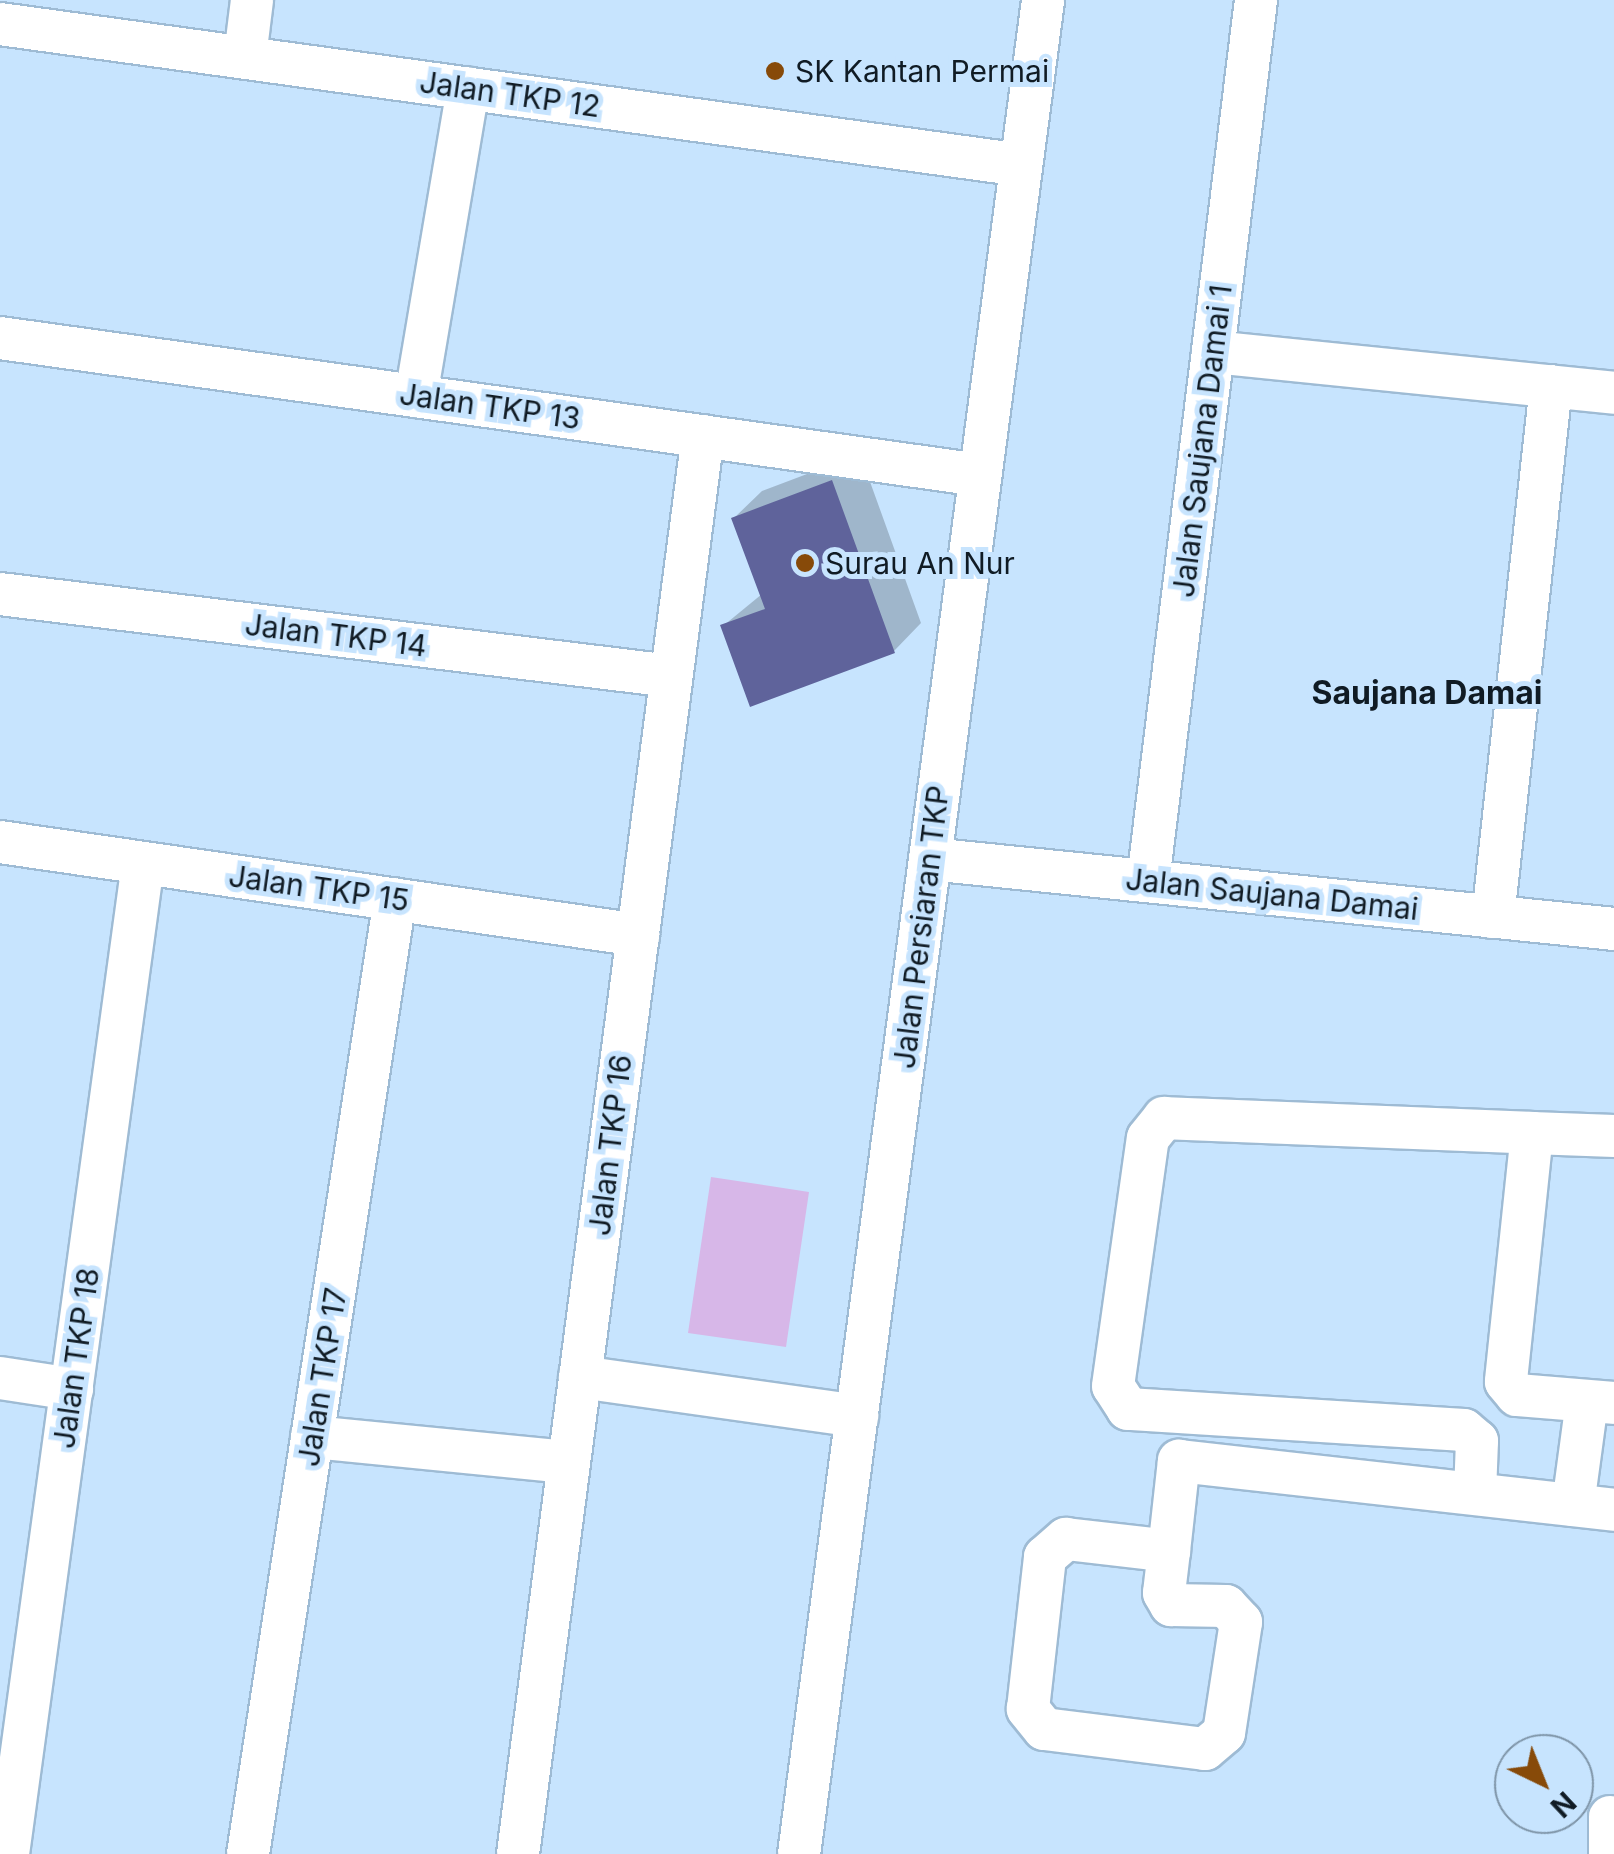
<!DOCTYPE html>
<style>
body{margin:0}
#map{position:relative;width:1614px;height:1854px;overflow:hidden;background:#c7e4fe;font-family:Inter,sans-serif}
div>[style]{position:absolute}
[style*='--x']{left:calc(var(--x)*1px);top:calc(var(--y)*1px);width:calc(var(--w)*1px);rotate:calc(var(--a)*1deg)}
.green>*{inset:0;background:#d7b7e8}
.shadow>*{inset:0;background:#0003}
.building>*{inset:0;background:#5f639b}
.roads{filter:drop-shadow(2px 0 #9ebbd4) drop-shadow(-2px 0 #9ebbd4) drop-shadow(0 2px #9ebbd4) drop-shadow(0 -2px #9ebbd4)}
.minor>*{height:42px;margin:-21px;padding:0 21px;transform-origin:21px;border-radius:21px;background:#fff}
.dots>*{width:28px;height:28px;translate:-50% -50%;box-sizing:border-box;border:5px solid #c7e4fe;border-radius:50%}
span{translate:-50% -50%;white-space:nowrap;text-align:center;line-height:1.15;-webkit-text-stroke:10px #c7e4fe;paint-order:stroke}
.poi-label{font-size:30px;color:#101b24}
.left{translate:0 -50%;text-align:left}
.street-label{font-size:30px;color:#101b24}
.neighbourhood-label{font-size:32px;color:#101b24;font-weight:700}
.north{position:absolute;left:1494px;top:1734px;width:100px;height:100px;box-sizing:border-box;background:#c7e4fe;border:2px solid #7e94a7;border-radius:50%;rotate:137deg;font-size:28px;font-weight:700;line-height:40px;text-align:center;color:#101b24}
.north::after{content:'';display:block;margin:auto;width:35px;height:45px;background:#874a09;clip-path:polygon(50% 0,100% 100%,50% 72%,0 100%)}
</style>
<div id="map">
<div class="green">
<i style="clip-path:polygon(711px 1177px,809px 1192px,786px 1347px,688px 1333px)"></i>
</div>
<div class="shadow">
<i style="clip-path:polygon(860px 454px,921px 623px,894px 651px,723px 626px,762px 594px,734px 518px,762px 491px)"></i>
</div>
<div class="building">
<i style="clip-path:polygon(832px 480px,895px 653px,750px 707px,720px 625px,765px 609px,731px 518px)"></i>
</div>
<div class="roads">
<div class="minor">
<i style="--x:0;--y:24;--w:1031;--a:7.86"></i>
<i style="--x:245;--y:57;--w:57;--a:-83"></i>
<i style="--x:0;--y:338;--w:990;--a:7.96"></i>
<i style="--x:1213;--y:352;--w:403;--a:5.8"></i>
<i style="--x:416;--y:396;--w:312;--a:-80.4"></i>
<i style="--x:0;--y:594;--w:676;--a:6.97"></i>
<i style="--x:0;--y:842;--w:645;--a:8.29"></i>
<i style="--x:930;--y:859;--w:688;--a:5.84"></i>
<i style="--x:1148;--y:881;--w:888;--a:-83.01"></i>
<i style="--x:1493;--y:917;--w:534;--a:-83.77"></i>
<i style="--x:1614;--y:1136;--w:82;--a:-177.9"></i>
<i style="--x:1532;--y:1133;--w:250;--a:96"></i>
<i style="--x:1506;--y:1382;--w:17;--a:50"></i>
<i style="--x:1517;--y:1395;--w:97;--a:4.7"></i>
<i style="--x:580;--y:1377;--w:280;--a:8"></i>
<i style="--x:0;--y:1378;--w:73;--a:8.7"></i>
<i style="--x:312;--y:1437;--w:258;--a:5.6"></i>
<i style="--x:1475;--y:1493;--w:52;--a:-87.8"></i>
<i style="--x:1477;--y:1441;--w:17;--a:-140"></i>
<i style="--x:1464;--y:1430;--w:337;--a:-176.4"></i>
<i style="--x:1128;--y:1409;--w:27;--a:-123"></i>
<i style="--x:1113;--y:1386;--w:250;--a:-82"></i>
<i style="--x:1148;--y:1138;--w:26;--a:-51"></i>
<i style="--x:1164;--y:1118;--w:368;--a:2.3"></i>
<i style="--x:1573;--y:1505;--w:104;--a:-82.3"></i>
<i style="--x:1169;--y:1551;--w:42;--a:96.8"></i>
<i style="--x:1164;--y:1593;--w:14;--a:60"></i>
<i style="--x:1171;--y:1605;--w:55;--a:1"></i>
<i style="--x:1226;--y:1606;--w:22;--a:47"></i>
<i style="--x:1241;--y:1622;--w:112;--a:98.7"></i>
<i style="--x:1224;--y:1733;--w:25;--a:140"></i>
<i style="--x:1205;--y:1749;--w:162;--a:-172.9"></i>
<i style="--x:1044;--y:1729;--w:26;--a:-129"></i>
<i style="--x:1028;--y:1709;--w:153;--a:-83.6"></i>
<i style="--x:1045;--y:1557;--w:28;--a:-41"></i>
<i style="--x:1066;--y:1539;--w:104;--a:6.6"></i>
<i style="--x:1169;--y:1551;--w:91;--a:-83.7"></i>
<i style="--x:1179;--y:1461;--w:438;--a:6.4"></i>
<i style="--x:1610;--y:1817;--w:37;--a:90"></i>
<i style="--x:8;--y:1854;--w:1000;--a:-82.24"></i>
<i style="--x:248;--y:1854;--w:966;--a:-81.25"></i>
<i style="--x:518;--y:1854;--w:1430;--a:-82.57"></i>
<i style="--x:799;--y:1854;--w:1870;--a:-82.5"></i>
</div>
</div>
<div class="dots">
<i style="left:775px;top:71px;background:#874a09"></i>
<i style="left:805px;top:563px;background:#874a09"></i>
</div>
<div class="poi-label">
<span class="left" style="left:795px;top:71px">SK Kantan Permai</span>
<span class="left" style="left:825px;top:563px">Surau An Nur</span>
</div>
<div class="street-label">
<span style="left:510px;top:94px;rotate:8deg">Jalan TKP 12</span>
<span style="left:490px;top:406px;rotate:8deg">Jalan TKP 13</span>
<span style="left:1202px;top:441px;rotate:-83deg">Jalan Saujana Damai 1</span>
<span style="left:336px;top:635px;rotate:7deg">Jalan TKP 14</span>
<span style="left:319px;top:888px;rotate:8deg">Jalan TKP 15</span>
<span style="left:1272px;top:894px;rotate:6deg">Jalan Saujana Damai</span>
<span style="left:921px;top:927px;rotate:-83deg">Jalan Persiaran TKP</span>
<span style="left:610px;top:1145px;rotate:-83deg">Jalan TKP 16</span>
<span style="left:76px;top:1358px;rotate:-82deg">Jalan TKP 18</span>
<span style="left:322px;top:1377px;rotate:-81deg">Jalan TKP 17</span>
</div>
<div class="neighbourhood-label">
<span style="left:1427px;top:693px">Saujana Damai</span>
</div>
<div class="north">N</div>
</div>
